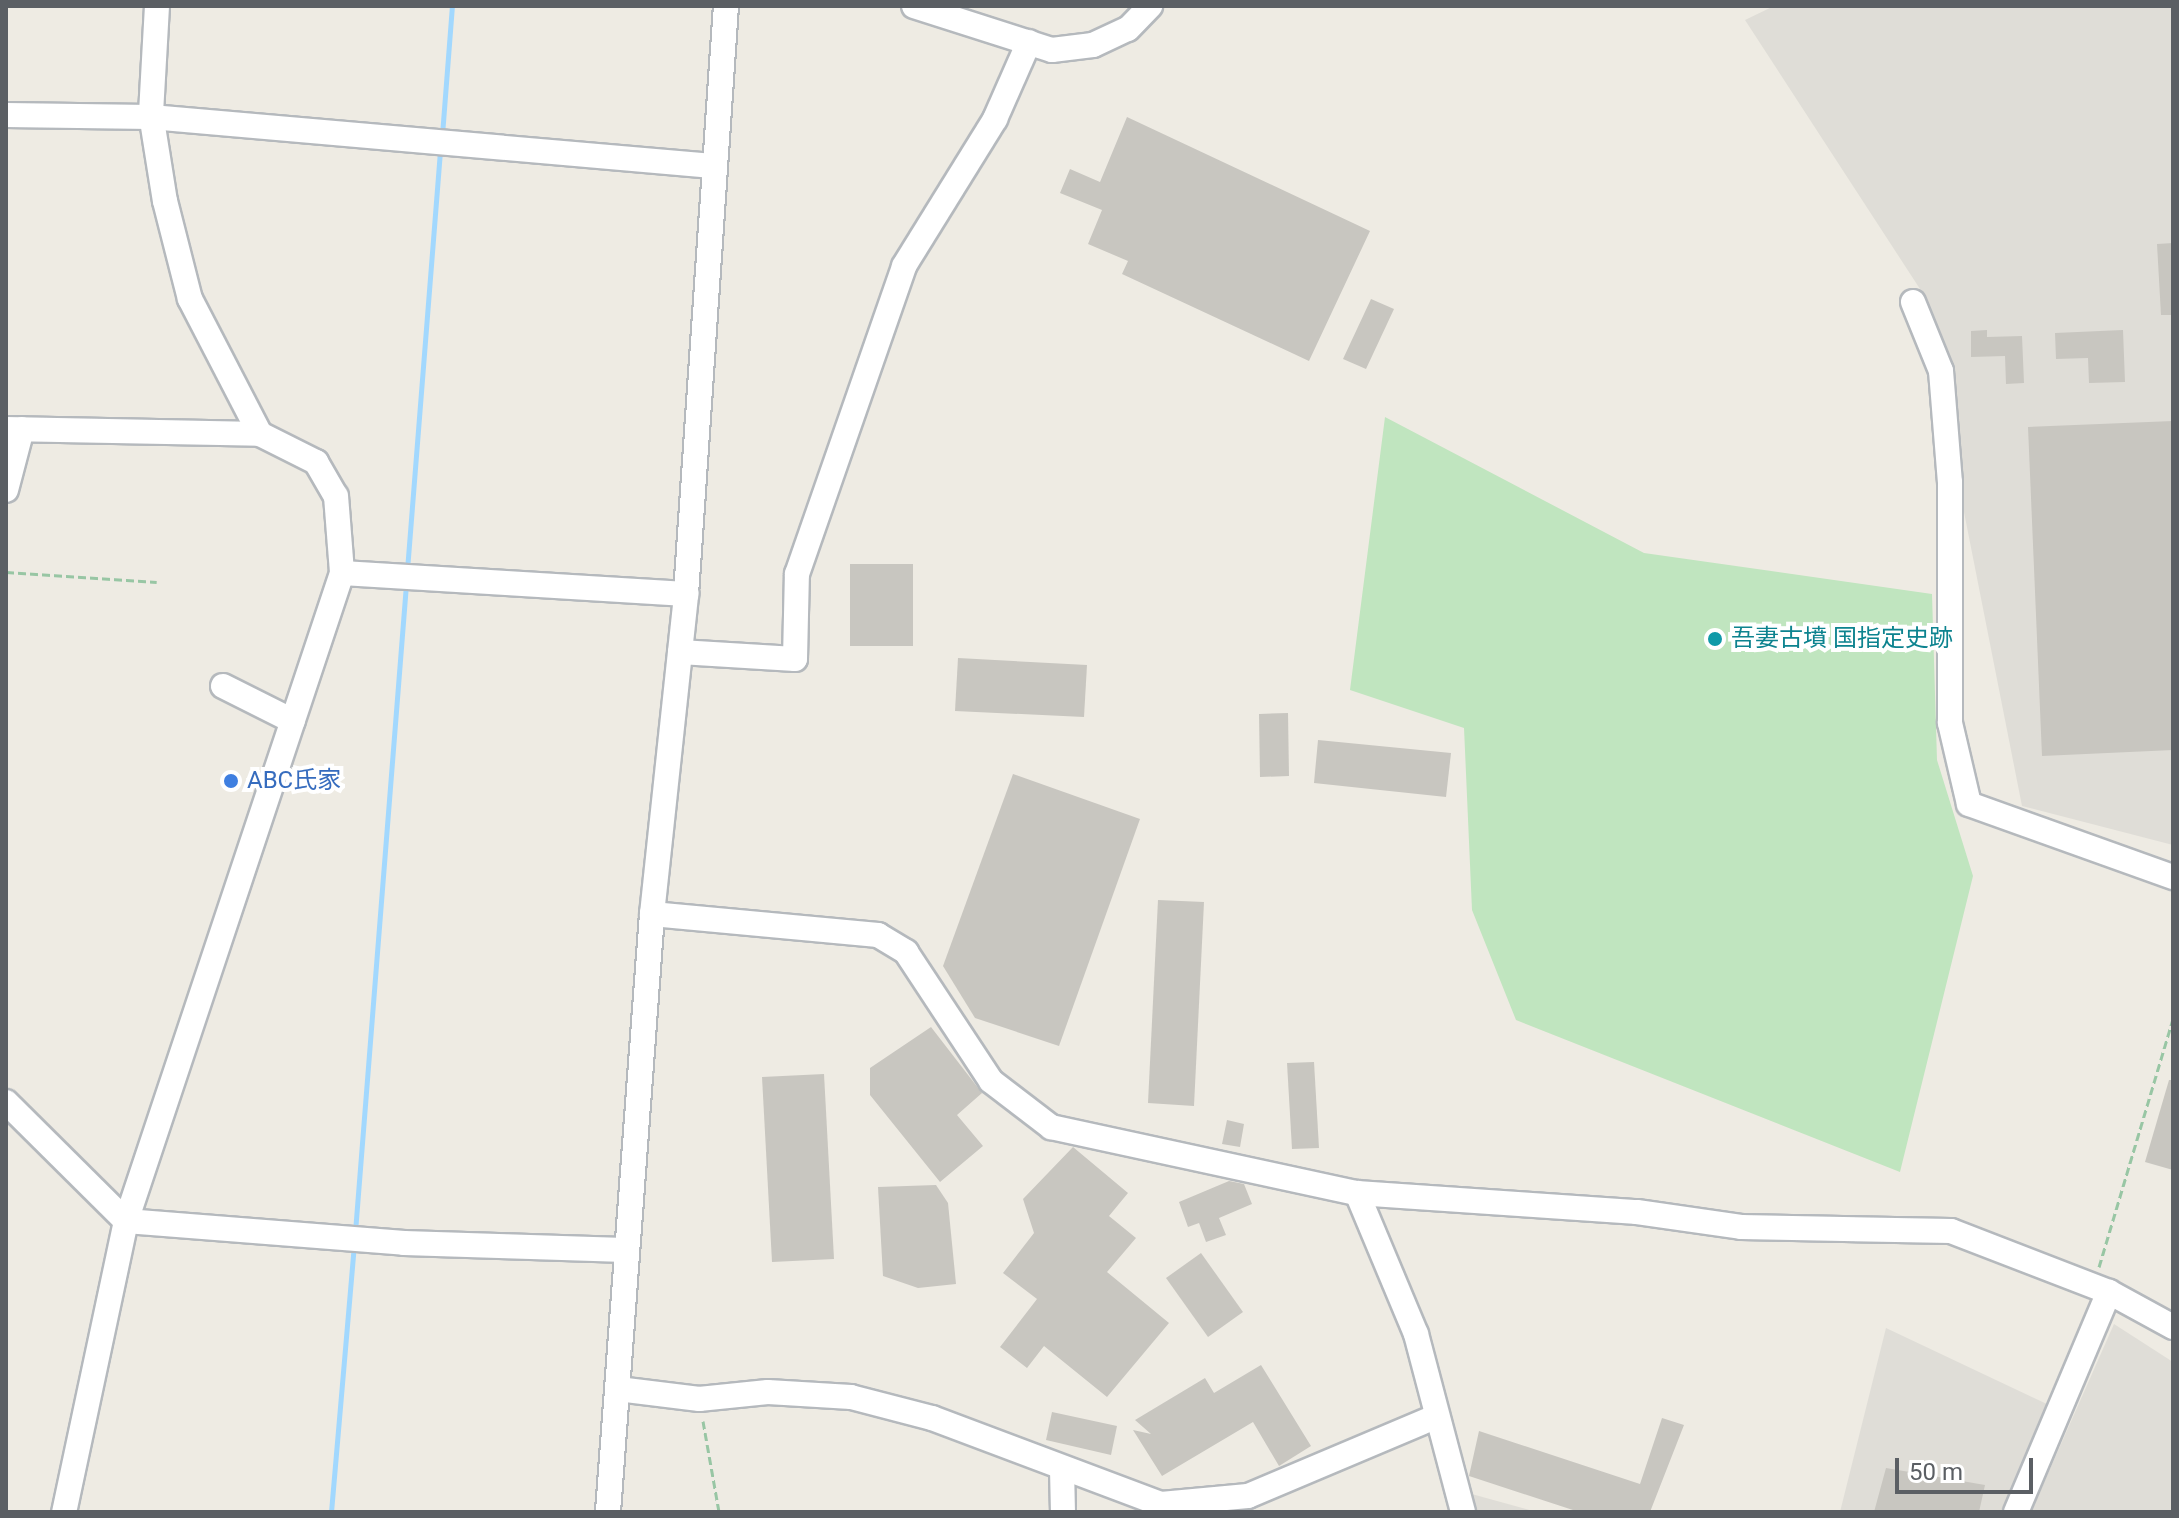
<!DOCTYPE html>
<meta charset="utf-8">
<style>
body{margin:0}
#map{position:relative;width:2179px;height:1518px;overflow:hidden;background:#eeebe3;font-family:Roboto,"Noto Sans JP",sans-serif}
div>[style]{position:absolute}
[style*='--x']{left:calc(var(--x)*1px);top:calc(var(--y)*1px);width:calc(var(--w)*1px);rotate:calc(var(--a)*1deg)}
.industrial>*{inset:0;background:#dfddd7}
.green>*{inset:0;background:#c0e5bf}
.stream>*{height:5px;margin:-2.5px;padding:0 2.5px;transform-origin:2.5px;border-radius:2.5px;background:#a2d8fe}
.building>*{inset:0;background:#c8c6c0}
.path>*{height:3px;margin-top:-1.5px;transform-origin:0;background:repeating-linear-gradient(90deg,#98c6a4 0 8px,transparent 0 12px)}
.roads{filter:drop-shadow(2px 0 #b5b9bd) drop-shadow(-2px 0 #b5b9bd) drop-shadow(0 2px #b5b9bd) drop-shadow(0 -2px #b5b9bd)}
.minor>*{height:24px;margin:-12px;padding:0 12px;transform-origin:12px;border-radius:12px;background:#fff}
.dots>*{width:22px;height:22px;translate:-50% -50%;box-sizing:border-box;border:4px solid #fff;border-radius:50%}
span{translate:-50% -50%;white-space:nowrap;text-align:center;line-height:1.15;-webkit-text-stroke:8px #fff;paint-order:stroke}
.culture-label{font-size:24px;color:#0d838f}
.left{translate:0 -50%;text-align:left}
.shop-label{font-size:24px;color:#366cbe}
.frame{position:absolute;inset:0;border:8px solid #5b5f64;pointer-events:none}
.scale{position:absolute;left:1895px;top:1458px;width:138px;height:36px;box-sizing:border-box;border:4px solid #5b5f64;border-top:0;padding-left:10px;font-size:24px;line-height:28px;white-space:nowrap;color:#5b5f64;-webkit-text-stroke:6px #fff;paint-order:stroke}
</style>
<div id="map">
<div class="industrial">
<i style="clip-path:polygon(1774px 6px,2173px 6px,2173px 845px,2022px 806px,1920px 289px,1745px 20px)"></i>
<i style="clip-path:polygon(2114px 1324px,2173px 1362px,2173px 1512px,2031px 1512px)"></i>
<i style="clip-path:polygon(1886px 1328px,2049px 1405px,2002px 1512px,1840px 1512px)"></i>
<i style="clip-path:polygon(1468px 1493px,1537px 1512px,1473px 1512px)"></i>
</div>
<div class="green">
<i style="clip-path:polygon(1385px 417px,1644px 553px,1932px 594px,1937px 760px,1973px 876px,1900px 1172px,1516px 1020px,1472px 910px,1464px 728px,1350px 690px)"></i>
</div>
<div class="stream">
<i style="--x:442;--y:135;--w:129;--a:-85.6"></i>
<i style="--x:407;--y:570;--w:422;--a:-85.5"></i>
<i style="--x:355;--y:1232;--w:650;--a:-85.5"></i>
<i style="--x:331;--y:1512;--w:267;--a:-85.1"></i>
</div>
<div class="building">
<i style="clip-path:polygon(1127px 117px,1370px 231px,1309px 361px,1122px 274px,1128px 261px,1088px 244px,1102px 210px,1060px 193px,1070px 169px,1100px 182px)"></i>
<i style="clip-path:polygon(2173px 243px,2173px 315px,2161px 315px,2157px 244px)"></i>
<i style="clip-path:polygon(1371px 299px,1394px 309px,1366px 369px,1343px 359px)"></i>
<i style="clip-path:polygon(1987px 330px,1987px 337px,2022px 336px,2024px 383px,2006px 384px,2005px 356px,1971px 357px,1971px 331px)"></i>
<i style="clip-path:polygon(2123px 330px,2125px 382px,2089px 383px,2088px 358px,2056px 359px,2055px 333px)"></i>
<i style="clip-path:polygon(2173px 421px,2173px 750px,2042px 756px,2028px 427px)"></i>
<i style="clip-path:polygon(850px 564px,913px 564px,913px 646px,850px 646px)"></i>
<i style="clip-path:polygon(958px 658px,1087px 665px,1084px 717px,955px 711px)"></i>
<i style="clip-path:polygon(1288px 713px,1289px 776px,1260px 777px,1259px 714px)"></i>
<i style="clip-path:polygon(1318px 740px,1451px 753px,1446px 797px,1314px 783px)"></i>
<i style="clip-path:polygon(1013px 774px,1140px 819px,1059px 1046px,975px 1018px,943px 966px)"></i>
<i style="clip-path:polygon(1158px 900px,1204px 902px,1194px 1106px,1148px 1103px)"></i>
<i style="clip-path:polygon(931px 1027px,982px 1093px,957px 1115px,983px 1146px,940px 1182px,870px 1095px,870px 1068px)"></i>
<i style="clip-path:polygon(1314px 1062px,1319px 1148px,1292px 1149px,1287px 1063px)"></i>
<i style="clip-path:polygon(824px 1074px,834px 1259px,772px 1262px,762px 1077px)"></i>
<i style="clip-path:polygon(2169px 1080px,2173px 1080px,2173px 1170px,2145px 1162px)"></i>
<i style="clip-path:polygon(1227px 1120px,1244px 1124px,1240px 1147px,1222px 1144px)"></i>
<i style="clip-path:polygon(1073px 1147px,1128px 1193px,1109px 1216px,1136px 1238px,1107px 1272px,1169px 1323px,1107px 1397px,1044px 1346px,1027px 1368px,1000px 1347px,1037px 1299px,1003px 1273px,1034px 1233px,1023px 1199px)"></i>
<i style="clip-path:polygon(1229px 1181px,1244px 1184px,1252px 1204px,1219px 1218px,1226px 1235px,1206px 1242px,1199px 1223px,1188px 1227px,1179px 1202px)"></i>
<i style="clip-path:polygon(936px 1185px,948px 1203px,956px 1284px,918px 1288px,883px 1276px,878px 1187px)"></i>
<i style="clip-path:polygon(1201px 1253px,1243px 1312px,1208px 1337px,1166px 1278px)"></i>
<i style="clip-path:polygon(1261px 1365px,1311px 1446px,1279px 1466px,1253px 1422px,1162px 1476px,1133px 1430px,1151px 1434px,1135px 1420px,1205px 1378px,1214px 1393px)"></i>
<i style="clip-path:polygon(1052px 1412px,1117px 1426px,1111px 1455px,1046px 1440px)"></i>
<i style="clip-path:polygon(1662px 1418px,1684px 1425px,1650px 1512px,1579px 1512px,1469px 1476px,1479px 1431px,1640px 1484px)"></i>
<i style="clip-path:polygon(1886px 1468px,1985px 1485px,1979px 1512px,1874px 1512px)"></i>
</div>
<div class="path">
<i style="--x:6;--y:572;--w:151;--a:3.8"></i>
<i style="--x:2099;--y:1267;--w:260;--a:-73.4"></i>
<i style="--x:703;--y:1421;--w:92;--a:80"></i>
</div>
<div class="roads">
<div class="minor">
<i style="--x:157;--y:6;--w:108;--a:93.2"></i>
<i style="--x:151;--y:114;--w:88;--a:80.9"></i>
<i style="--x:165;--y:201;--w:101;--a:75.7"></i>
<i style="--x:190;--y:299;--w:152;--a:62.6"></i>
<i style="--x:914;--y:6;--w:145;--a:17.7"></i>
<i style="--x:1052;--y:50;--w:41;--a:-7"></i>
<i style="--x:1093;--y:45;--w:38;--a:-25"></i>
<i style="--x:1128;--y:29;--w:32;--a:-46"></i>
<i style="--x:6;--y:115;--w:145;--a:0.8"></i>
<i style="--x:151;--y:117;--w:564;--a:4.98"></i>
<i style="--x:1913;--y:302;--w:74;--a:67.9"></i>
<i style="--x:1941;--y:371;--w:111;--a:85.4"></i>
<i style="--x:1950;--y:482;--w:241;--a:90"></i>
<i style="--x:1950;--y:723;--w:83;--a:76.8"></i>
<i style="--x:1969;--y:804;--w:217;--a:19.7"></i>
<i style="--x:6;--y:429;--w:254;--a:1.1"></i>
<i style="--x:260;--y:434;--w:63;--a:26.6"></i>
<i style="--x:316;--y:462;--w:39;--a:60"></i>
<i style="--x:336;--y:496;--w:77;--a:85.5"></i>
<i style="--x:342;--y:573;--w:683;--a:108.43"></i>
<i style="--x:126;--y:1221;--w:298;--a:102"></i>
<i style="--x:6;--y:490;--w:63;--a:-75.3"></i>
<i style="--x:342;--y:573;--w:345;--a:3.5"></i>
<i style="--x:680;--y:652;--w:115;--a:3.5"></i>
<i style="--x:795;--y:659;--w:85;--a:-88.7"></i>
<i style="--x:797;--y:574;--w:326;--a:-70.8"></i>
<i style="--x:904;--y:266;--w:173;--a:-58.2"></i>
<i style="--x:995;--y:119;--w:84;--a:-66.2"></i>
<i style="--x:223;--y:686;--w:78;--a:26.6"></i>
<i style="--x:652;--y:914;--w:227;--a:5.3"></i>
<i style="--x:878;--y:935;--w:33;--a:31"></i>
<i style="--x:906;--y:952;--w:154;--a:56.6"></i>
<i style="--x:991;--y:1081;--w:76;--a:37.5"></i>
<i style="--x:1051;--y:1127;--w:313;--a:12.2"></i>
<i style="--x:1357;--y:1193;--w:281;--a:3.9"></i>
<i style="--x:1637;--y:1212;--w:105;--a:8.2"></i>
<i style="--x:1741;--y:1227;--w:210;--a:1.1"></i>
<i style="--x:1951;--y:1231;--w:169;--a:21.1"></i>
<i style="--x:2109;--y:1292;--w:73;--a:28.7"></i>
<i style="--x:6;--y:1102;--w:169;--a:44.8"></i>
<i style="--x:126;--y:1221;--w:279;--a:4.5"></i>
<i style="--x:404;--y:1243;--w:222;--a:1.8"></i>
<i style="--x:1357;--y:1193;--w:153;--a:67.3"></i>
<i style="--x:1416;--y:1334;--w:184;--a:75.2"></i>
<i style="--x:618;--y:1389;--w:82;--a:7"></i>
<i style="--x:699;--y:1399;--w:69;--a:-5.8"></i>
<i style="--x:768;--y:1392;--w:83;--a:3.4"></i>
<i style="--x:851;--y:1397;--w:84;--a:14.5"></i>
<i style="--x:932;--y:1418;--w:245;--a:20.6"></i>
<i style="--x:1161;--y:1504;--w:87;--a:-5.3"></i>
<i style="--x:1248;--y:1496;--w:205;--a:-22.9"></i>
<i style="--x:1062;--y:1469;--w:43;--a:88.7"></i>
<i style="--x:608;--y:1512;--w:600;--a:-85.79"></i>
<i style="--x:652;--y:914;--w:322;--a:-83.9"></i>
<i style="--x:686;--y:594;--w:589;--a:-86.11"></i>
<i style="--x:2016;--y:1512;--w:239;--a:-67.1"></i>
</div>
</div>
<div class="dots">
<i style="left:1715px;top:639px;background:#0f9aa8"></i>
<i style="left:231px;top:781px;background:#3f7fe0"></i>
</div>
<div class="culture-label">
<span class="left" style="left:1731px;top:639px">吾妻古墳 国指定史跡</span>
</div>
<div class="shop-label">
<span class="left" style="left:247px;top:781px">ABC氏家</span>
</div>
<div class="frame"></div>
<div class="scale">50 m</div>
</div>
